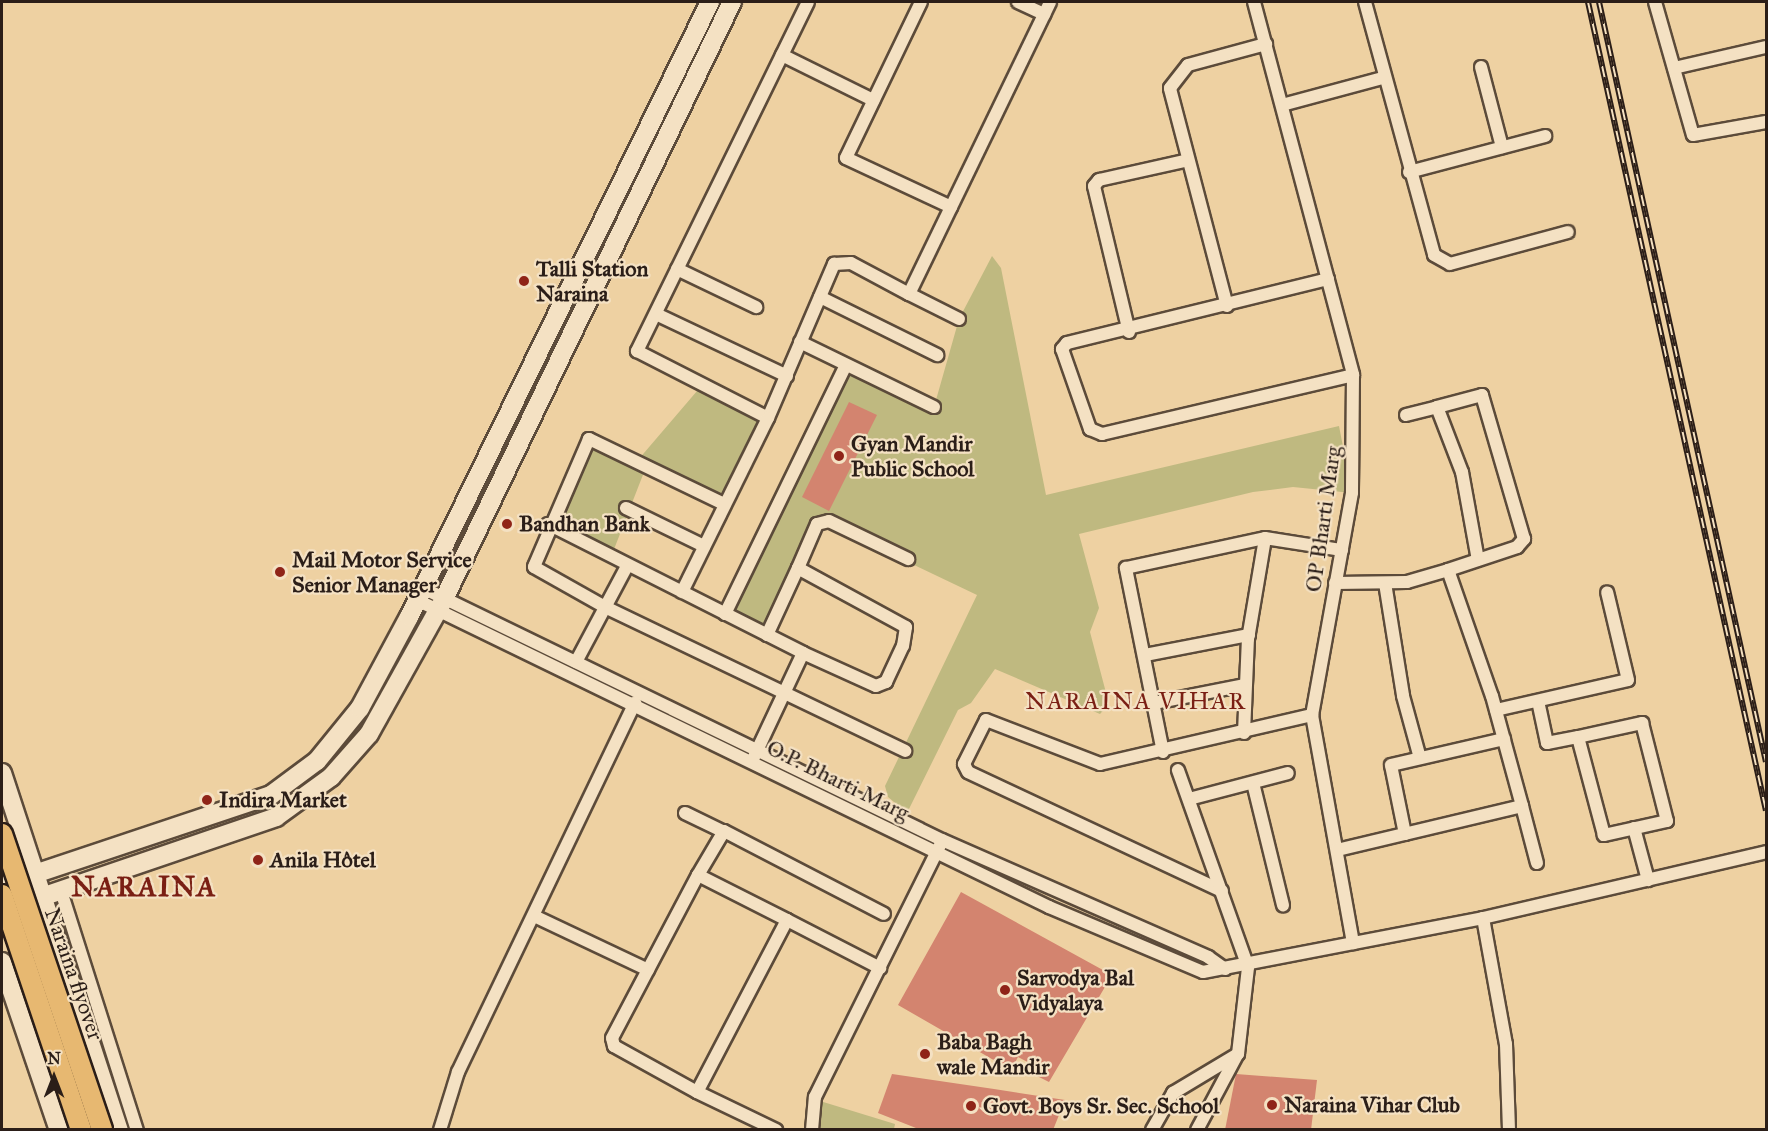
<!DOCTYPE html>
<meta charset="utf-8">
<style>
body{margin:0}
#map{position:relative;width:1768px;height:1131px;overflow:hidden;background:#eed1a2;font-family:"IM FELL Great Primer",serif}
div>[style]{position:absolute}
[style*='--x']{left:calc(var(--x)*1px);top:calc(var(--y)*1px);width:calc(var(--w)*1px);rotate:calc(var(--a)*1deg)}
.green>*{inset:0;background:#bfb980}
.building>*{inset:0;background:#d3846f}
.roads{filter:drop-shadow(2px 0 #5c4b3a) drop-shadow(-2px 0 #5c4b3a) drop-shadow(0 2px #5c4b3a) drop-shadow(0 -2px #5c4b3a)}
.street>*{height:12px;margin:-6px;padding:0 6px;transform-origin:6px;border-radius:6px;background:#f4e1c3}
.secondary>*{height:18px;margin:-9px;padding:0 9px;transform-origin:9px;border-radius:9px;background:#f4e1c3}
.rail>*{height:6px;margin-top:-3px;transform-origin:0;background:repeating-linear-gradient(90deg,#f4e1c3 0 11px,#2b1e18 0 22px);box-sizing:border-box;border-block:2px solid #2b1e18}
.bridges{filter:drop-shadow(2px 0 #2b1e18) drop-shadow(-2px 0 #2b1e18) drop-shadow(0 2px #2b1e18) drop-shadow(0 -2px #2b1e18)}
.primary-bridge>*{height:20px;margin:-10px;padding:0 10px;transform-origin:10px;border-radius:10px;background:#e7b871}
.dots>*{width:16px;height:16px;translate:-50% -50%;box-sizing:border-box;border:3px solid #f4e1c3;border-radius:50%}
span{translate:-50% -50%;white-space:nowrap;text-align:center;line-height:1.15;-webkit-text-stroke:4.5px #f4e1c3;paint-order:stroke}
.poi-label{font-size:22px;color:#2b1e18;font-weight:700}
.left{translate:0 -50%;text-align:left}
.street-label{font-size:22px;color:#2b1e18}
.neighbourhood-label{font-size:24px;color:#7a1f14;letter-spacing:1.5px}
.district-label{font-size:28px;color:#7a1f14;font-weight:700;letter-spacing:1.5px}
.frame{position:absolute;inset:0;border:3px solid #2b1e18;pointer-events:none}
.north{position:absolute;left:24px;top:1047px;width:60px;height:60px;-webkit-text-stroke:4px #f4e1c3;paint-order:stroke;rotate:0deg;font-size:16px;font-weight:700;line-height:24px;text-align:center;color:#2b1e18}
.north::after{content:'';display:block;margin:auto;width:21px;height:27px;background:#2b1e18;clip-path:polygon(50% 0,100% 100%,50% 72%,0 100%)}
</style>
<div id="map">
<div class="green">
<i style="clip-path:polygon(992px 256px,1001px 268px,1046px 495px,1339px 426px,1352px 493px,1293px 487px,1253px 492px,1079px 534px,1099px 608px,1090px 632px,1109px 704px,1100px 714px,995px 669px,971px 703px,958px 710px,907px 813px,888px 797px,885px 786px,977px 595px,824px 522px,767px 635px,725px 614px,846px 365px,934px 407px,959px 319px)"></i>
<i style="clip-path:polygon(703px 384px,768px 418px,724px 504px,646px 467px,611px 557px,548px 524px,587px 439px,638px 460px)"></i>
<i style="clip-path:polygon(820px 1101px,895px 1124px,894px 1129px,815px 1130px)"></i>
</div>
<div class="building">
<i style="clip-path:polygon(849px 402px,877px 415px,829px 511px,802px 497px)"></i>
<i style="clip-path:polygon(961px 892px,1112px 975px,1049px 1082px,1037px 1076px,1041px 1069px,1018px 1057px,1011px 1070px,898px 1005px)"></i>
<i style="clip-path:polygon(892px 1074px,994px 1089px,1065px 1100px,1053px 1130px,921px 1130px,878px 1113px)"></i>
<i style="clip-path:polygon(1236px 1074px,1317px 1080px,1311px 1130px,1225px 1130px)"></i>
</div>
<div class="roads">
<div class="street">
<i style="--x:808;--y:2;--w:389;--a:116.1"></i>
<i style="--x:637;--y:351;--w:147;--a:27.1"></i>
<i style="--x:768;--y:418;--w:168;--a:-66.8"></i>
<i style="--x:834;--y:264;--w:17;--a:-3"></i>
<i style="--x:851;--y:263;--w:66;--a:28.1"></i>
<i style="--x:921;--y:2;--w:173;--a:115.7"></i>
<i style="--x:846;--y:158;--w:116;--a:25"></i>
<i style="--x:1018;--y:2;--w:29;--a:25"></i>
<i style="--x:1254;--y:2;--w:386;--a:75.1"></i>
<i style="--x:1353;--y:375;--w:118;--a:90.5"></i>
<i style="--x:1352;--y:493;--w:226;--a:100.2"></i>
<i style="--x:1312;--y:715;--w:232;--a:79.8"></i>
<i style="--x:1365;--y:2;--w:262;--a:74.7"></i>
<i style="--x:1434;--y:255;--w:18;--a:29"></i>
<i style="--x:1450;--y:264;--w:122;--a:-15.2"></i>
<i style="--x:1655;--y:2;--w:138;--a:74.1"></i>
<i style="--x:1693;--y:135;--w:74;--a:-10.1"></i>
<i style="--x:782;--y:55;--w:102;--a:26.3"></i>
<i style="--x:1481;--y:67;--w:83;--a:75.3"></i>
<i style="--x:1674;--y:68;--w:94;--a:-12.9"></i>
<i style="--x:1282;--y:105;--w:105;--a:-15"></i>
<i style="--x:1409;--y:172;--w:141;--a:-14.8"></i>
<i style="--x:677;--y:269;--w:88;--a:25.7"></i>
<i style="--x:1328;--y:279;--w:269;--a:166.2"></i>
<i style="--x:1067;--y:343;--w:8;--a:130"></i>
<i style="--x:1062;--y:349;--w:85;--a:70.7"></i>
<i style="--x:1090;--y:429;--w:13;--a:23"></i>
<i style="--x:1102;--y:434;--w:258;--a:-13.2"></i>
<i style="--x:820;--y:297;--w:131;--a:26.4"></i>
<i style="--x:1227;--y:306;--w:225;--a:-104.7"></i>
<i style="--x:1170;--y:88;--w:29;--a:-52"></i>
<i style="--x:1188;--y:65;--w:81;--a:-15.1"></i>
<i style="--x:656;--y:314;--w:145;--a:25.3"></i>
<i style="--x:959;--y:319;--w:56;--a:-153.4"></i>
<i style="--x:909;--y:294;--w:324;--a:-64.2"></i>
<i style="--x:1129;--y:332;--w:150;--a:-103.5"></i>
<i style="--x:1094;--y:186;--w:8;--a:-50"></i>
<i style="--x:1099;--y:180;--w:88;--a:-12.5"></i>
<i style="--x:800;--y:342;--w:149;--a:25.9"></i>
<i style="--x:1406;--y:415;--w:32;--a:-14"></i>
<i style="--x:724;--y:504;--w:150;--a:-154.3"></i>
<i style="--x:589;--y:439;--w:139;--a:113.3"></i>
<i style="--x:534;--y:567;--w:81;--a:29.4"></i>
<i style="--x:605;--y:607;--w:333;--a:25.6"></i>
<i style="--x:626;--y:508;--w:87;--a:26"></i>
<i style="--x:548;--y:524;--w:286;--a:26.8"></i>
<i style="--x:1448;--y:570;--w:73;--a:-18.4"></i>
<i style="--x:1517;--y:547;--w:11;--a:-49"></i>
<i style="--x:1524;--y:539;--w:150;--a:-106.3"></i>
<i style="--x:1482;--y:395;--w:47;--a:165.1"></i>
<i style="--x:1437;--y:407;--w:70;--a:69"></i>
<i style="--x:1462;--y:472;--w:89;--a:79.7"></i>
<i style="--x:1335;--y:583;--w:72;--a:-0.8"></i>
<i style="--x:1407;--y:582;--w:43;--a:-16.3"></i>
<i style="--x:1448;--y:570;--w:133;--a:70.8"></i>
<i style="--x:1492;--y:696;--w:114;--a:74.7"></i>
<i style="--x:1522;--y:806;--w:190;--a:166.6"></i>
<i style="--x:1385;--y:583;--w:114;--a:80.9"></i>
<i style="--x:1403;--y:696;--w:64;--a:74.7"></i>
<i style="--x:423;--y:588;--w:577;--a:25.9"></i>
<i style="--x:942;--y:840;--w:291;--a:23.7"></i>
<i style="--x:1208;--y:957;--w:21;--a:35"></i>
<i style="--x:682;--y:592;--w:194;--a:-63.7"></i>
<i style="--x:417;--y:600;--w:703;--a:25.91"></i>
<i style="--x:1049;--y:907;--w:167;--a:22.9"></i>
<i style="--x:1203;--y:972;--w:285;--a:-10.9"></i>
<i style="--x:1483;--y:918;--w:291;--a:-13.1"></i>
<i style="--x:725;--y:614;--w:277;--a:-64.1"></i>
<i style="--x:767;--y:635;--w:74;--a:-65.2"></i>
<i style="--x:1145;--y:655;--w:106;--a:-10.9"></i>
<i style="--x:576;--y:662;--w:109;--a:-62"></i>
<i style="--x:1538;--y:701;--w:43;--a:77.9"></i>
<i style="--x:1547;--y:743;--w:32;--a:-11"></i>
<i style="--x:1154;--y:703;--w:93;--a:-11.2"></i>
<i style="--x:1496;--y:710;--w:135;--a:-12.8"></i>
<i style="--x:1628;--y:680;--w:90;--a:-103.4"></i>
<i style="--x:1642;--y:723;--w:101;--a:75.7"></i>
<i style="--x:1667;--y:821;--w:65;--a:167.5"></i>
<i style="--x:1604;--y:835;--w:101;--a:-104.9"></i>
<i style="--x:1578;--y:737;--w:66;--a:-12.3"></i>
<i style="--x:1244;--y:733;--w:94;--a:-87.6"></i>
<i style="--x:1248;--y:639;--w:102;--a:-80.4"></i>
<i style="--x:1163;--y:752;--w:188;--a:-101.4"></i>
<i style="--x:1126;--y:568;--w:142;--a:-12.2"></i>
<i style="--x:1265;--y:538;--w:78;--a:8.9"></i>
<i style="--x:754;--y:757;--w:115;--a:-64.8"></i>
<i style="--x:803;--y:653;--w:80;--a:24.3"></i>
<i style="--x:876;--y:686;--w:11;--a:-22"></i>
<i style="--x:886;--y:682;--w:40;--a:-65"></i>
<i style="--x:903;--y:646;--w:19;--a:-81"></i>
<i style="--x:906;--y:627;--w:123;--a:-151.4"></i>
<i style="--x:798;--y:568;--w:48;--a:-66.6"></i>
<i style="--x:817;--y:524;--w:12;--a:-14"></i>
<i style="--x:829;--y:521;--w:88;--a:25.7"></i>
<i style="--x:1253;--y:783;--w:126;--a:76.2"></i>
<i style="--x:1189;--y:799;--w:102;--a:-14.7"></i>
<i style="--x:1522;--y:806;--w:59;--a:75.3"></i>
<i style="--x:685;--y:813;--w:41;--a:25.9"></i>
<i style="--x:1634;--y:828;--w:54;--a:74.9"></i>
<i style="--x:1405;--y:834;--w:70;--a:-101.5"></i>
<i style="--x:1391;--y:765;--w:116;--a:-13"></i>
<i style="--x:698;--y:875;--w:51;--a:-59.4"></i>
<i style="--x:724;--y:831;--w:180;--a:27.4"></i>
<i style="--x:61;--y:891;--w:251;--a:72.4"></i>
<i style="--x:1222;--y:891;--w:280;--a:-154.9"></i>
<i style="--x:968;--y:772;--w:9;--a:-117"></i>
<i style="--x:964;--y:764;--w:49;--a:-63.4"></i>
<i style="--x:986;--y:720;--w:122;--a:21.1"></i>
<i style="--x:1100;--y:764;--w:218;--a:-13"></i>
<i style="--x:534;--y:916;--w:126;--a:25.3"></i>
<i style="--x:1483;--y:918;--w:128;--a:79.7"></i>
<i style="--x:1506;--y:1044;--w:86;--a:88"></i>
<i style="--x:787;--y:920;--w:194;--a:117.6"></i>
<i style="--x:697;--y:1092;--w:95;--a:-151"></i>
<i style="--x:614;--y:1046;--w:8;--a:-104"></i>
<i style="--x:612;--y:1038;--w:184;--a:-62.2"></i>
<i style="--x:698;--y:875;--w:100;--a:26.8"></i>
<i style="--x:787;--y:920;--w:105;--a:27.3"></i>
<i style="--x:697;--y:1092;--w:88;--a:25.7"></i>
<i style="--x:440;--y:1130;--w:61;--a:-72.8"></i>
<i style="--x:458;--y:1072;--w:410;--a:-64.4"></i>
<i style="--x:812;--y:1130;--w:33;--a:-85"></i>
<i style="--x:815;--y:1097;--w:281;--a:-63.6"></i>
<i style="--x:1152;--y:1130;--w:43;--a:-60.4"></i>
<i style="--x:1173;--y:1093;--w:76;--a:-31"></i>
<i style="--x:1238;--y:1054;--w:88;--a:-83.4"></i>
<i style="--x:1248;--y:967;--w:209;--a:-109.6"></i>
<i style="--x:1197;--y:1130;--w:85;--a:-61.9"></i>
</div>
<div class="secondary">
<i style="--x:2;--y:773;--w:376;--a:71.9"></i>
<i style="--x:2;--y:885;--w:284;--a:-18.5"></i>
<i style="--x:271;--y:795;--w:57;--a:-36.5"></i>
<i style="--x:317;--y:761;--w:68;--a:-50.9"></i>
<i style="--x:360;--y:708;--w:103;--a:-61.7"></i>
<i style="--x:409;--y:617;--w:685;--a:-63.92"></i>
<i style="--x:12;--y:907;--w:279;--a:-18.8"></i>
<i style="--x:276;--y:817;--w:68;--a:-36"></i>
<i style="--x:331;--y:777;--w:57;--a:-48.5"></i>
<i style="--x:369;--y:734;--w:154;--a:-60.9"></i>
<i style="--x:444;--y:599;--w:663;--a:-64.25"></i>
<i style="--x:2;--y:962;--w:177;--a:71.3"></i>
</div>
</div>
<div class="rail">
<i style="--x:1588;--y:2;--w:828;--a:77.59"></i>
<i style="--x:1599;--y:2;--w:778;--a:77.61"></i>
</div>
<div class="bridges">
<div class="primary-bridge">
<i style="--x:2;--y:834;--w:312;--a:71.3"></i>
<i style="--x:2;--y:895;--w:248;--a:71.4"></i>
</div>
</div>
<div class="dots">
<i style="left:524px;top:281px;background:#8f2418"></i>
<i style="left:839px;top:456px;background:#8f2418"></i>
<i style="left:507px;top:524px;background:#8f2418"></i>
<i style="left:280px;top:572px;background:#8f2418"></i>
<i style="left:207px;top:800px;background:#8f2418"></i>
<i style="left:258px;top:860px;background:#8f2418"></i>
<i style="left:1005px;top:990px;background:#8f2418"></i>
<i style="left:925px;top:1054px;background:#8f2418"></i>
<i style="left:1272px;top:1105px;background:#8f2418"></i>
<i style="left:971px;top:1106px;background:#8f2418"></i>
</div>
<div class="poi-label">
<span class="left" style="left:536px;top:281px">Talli Station<br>Naraina</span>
<span class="left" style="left:851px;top:456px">Gyan Mandir<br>Public School</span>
<span class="left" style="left:519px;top:524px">Bandhan Bank</span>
<span class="left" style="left:292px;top:572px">Mail Motor Service<br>Senior Manager</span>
<span class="left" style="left:219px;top:800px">Indira Market</span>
<span class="left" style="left:270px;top:860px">Anila Hôtel</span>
<span class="left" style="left:1017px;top:990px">Sarvodya Bal<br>Vidyalaya</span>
<span class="left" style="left:937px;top:1054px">Baba Bagh<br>wale Mandir</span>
<span class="left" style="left:1284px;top:1105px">Naraina Vihar Club</span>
<span class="left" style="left:983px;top:1106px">Govt. Boys Sr. Sec. School</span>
</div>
<div class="street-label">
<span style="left:1323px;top:519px;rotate:-82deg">OP Bharti Marg</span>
<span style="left:838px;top:780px;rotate:26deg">O.P. Bharti Marg</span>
<span style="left:74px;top:974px;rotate:71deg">Naraina flyover</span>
</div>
<div class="neighbourhood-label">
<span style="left:1136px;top:702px">NARAINA VIHAR</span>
</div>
<div class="district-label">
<span style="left:144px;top:887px">NARAINA</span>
</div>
<div class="frame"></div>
<div class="north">N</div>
</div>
